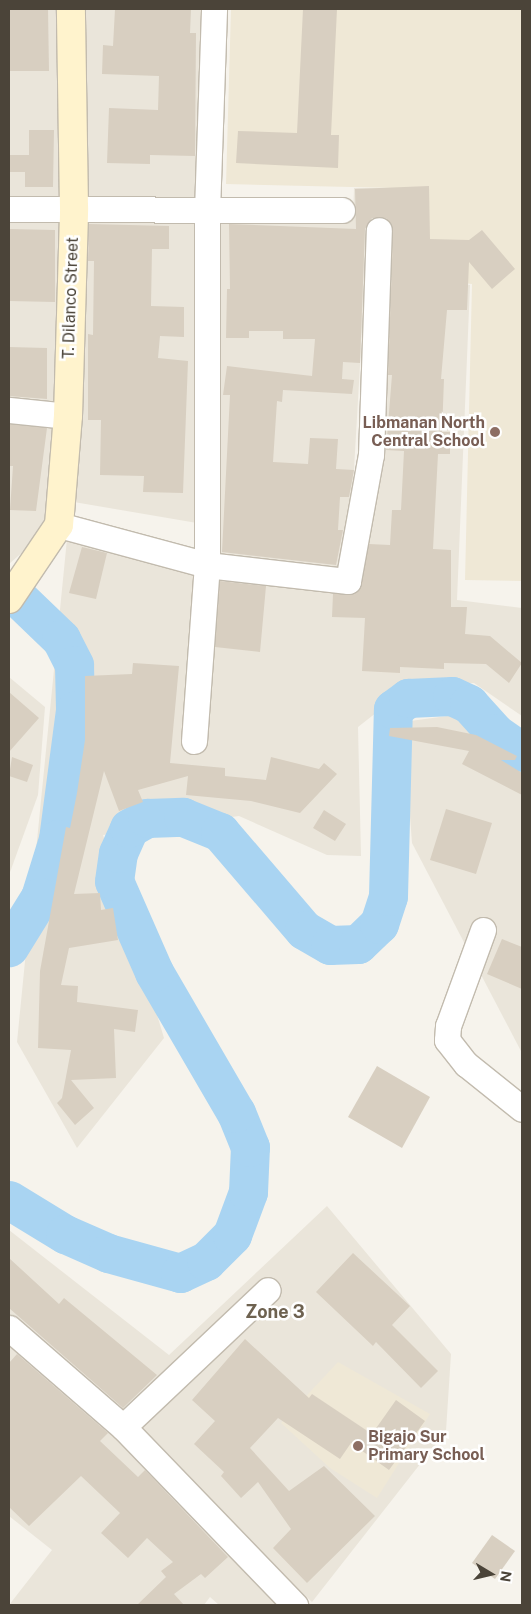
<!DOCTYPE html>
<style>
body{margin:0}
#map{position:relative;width:531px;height:1614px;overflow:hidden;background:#f6f3ec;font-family:"Public Sans",sans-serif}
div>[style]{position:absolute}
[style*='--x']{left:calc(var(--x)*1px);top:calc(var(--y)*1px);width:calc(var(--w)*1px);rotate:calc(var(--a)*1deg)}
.residential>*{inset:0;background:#eae5da}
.education>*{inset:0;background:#efe8d6}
.river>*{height:39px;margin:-19.5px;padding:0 19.5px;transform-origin:19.5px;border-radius:19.5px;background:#a9d4f2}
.building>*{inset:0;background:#d8cfc1}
.roads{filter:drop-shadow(1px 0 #c2bbae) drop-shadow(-1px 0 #c2bbae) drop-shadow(0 1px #c2bbae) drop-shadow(0 -1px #c2bbae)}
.minor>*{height:25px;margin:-12.5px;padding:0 12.5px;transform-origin:12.5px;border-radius:12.5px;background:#fff}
.secondary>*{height:28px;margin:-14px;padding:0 14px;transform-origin:14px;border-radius:14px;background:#fff3cd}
.dots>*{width:14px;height:14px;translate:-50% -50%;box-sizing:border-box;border:2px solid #fff;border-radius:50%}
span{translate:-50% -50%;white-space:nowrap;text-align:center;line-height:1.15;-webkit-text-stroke:5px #fff;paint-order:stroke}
.street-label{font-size:16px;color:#4b4439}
.education-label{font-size:16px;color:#785e54;font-weight:700}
.right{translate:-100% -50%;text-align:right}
.left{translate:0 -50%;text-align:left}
.neighbourhood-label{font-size:18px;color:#6e6250;font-weight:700}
.frame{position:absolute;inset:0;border:10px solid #4b4439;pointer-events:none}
.north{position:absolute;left:466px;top:1549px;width:50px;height:50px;-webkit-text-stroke:4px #fff;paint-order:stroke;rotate:99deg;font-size:14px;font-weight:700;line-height:20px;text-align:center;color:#4b4439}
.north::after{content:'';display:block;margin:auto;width:18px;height:22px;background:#4b4439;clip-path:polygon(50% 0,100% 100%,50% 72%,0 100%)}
</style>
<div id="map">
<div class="residential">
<i style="clip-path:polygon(9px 9px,67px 9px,71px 203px,9px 204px)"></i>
<i style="clip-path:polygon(75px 9px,210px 9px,204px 206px,78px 203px)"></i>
<i style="clip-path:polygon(354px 188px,385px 188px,387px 222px,368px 227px,348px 573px,213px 562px,214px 215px,353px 219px)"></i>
<i style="clip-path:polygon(80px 211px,202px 216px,197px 523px,68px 501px)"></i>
<i style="clip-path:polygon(9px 214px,69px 215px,48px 530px,9px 564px)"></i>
<i style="clip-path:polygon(383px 275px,470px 285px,457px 600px,522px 608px,522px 716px,474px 683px,414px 683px,358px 727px,361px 856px,327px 855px,239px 816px,103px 835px,164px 1038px,77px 1148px,17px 1042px,67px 539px,202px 569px,185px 753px,199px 754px,210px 570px,364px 590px)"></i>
<i style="clip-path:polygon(9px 677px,45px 707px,38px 795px,9px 875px)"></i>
<i style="clip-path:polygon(462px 714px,522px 760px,522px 1053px,412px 843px,403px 722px)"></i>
<i style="clip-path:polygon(327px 1206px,451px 1354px,446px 1431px,312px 1602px,9px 1317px,9px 1230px,169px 1355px)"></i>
<i style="clip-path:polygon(9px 1330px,133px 1440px,282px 1605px,219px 1605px,210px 1597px,204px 1605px,9px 1605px,52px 1550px,9px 1516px)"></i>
</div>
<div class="education">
<i style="clip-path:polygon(231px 9px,522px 9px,522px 581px,465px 580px,472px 284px,390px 275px,394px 188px,226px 184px)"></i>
<i style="clip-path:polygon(338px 1362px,430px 1414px,377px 1498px,330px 1468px,281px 1423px)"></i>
</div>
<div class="river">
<i style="--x:9;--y:589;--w:72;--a:43.9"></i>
<i style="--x:61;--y:639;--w:29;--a:63"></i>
<i style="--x:74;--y:665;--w:45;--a:88.7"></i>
<i style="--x:75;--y:710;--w:130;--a:97.5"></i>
<i style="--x:58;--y:839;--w:61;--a:107.2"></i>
<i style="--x:40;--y:897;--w:59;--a:121.8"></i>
<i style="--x:9;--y:1200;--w:66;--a:31.3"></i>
<i style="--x:65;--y:1234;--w:47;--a:23.8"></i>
<i style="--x:108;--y:1253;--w:75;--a:15.5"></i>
<i style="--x:180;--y:1273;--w:29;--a:-25"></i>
<i style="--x:206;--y:1261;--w:37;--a:-45"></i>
<i style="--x:232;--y:1235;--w:46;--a:-69.6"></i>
<i style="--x:248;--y:1192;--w:45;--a:-87.5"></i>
<i style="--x:250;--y:1147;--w:37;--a:-112"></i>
<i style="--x:236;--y:1113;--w:163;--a:-120.2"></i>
<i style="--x:154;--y:972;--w:99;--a:-113.7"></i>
<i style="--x:114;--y:881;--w:28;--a:-82"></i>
<i style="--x:118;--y:853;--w:27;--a:-66"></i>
<i style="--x:129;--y:828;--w:21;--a:-29"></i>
<i style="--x:147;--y:818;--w:36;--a:-2"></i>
<i style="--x:183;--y:817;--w:40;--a:22"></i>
<i style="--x:220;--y:832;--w:129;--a:49.4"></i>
<i style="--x:304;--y:930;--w:30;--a:30"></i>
<i style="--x:330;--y:945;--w:28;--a:-2"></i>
<i style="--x:358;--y:944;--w:29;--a:-44"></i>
<i style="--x:379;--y:924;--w:29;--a:-72"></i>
<i style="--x:388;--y:896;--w:187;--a:-88.5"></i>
<i style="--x:393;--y:709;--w:19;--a:-36"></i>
<i style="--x:408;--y:698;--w:44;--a:-2.6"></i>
<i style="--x:452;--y:696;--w:19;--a:25"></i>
<i style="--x:469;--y:704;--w:39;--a:48"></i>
<i style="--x:495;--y:733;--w:33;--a:35"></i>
</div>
<div class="building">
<i style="clip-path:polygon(9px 9px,48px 9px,49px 71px,9px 71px)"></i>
<i style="clip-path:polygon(115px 9px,191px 9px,190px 33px,196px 33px,195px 156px,150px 155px,150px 164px,107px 163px,109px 108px,158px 110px,159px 76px,102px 74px,103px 45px,113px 46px)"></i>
<i style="clip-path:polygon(303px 9px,337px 9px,331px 135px,339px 135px,338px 168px,236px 163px,238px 131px,297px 133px)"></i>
<i style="clip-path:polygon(29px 130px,54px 130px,53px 187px,25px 187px,25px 172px,9px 172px,9px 155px,29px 155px)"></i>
<i style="clip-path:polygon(429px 186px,430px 239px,469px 240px,482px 230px,515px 269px,492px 289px,469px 262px,467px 310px,447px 310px,441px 379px,444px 379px,442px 432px,450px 432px,450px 454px,438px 454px,433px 549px,451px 550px,451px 607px,467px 607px,465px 634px,490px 636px,522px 663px,509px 683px,486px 664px,444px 663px,444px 669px,400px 667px,400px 673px,362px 671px,365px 618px,332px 617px,333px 594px,353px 594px,359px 590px,369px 544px,390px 545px,392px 510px,401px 510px,404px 451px,386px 450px,392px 375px,388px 375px,393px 231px,386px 218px,372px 218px,365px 229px,360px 363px,343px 362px,342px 379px,354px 380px,352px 394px,283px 390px,282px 402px,277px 401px,273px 462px,308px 464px,310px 438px,338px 439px,336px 469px,354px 470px,349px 497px,340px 497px,338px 530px,343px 530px,336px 565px,222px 552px,230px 395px,223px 395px,227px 366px,312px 376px,315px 339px,283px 339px,283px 331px,249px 331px,249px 338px,226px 338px,227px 289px,230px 289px,229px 224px,356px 229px,355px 189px)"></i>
<i style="clip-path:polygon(89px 224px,169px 226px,169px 249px,152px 249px,151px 306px,184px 307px,184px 337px,160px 336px,158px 358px,188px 361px,183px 493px,143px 492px,144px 476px,100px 475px,101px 420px,88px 420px,88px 334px,93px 335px,94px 261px,88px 261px)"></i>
<i style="clip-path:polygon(9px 229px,55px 230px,55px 302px,9px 301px)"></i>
<i style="clip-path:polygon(9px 347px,47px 348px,47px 399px,9px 396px)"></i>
<i style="clip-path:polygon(9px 424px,47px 428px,36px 511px,10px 510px,13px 466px,9px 466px)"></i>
<i style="clip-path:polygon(82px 547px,107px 553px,96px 599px,69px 593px)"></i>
<i style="clip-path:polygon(220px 581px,266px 586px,260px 652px,215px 647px)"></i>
<i style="clip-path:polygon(133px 663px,179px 666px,170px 763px,225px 768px,225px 776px,266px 780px,271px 757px,319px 769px,324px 763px,337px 774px,300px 813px,251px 801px,186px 795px,188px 776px,138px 790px,143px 802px,119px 811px,104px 771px,74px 894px,100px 893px,101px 910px,113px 908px,118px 940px,69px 948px,61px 985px,78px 986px,77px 1002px,138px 1010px,135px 1032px,114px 1029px,116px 1078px,71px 1080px,94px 1108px,75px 1125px,57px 1103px,62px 1098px,71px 1050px,38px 1048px,40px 971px,66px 827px,70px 828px,77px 793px,85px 740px,85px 676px,132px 674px)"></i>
<i style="clip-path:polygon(9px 692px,39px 718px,9px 752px)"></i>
<i style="clip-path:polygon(437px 727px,476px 735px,517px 756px,515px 760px,501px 760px,522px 773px,522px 795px,462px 764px,469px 751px,389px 736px,390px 728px)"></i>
<i style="clip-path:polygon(12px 757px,33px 765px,27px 782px,9px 776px)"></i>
<i style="clip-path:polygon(446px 809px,492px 823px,476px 874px,430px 860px)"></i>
<i style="clip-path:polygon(324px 810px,346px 824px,335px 841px,313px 828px)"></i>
<i style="clip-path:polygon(502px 939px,522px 947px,522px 989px,487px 974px)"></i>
<i style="clip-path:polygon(377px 1066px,430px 1097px,402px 1148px,348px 1117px)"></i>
<i style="clip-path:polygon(353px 1253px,410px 1306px,392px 1325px,438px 1371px,421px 1388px,376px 1342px,373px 1346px,316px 1292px)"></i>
<i style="clip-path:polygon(9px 1258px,59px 1304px,64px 1298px,157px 1375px,123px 1408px,9px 1308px)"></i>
<i style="clip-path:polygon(245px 1339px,309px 1398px,312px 1394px,372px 1434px,396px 1400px,425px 1421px,389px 1470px,351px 1443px,340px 1459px,278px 1418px,250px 1448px,289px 1491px,324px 1466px,375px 1516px,307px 1583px,273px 1548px,291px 1529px,258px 1482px,241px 1498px,221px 1476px,224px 1472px,194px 1444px,215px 1421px,192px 1400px)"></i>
<i style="clip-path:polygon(17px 1354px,108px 1433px,100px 1441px,138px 1477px,145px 1470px,228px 1557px,205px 1578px,201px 1574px,174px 1594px,184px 1605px,137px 1605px,166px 1577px,161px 1571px,173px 1562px,147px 1538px,128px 1558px,101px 1533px,120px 1513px,81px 1476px,29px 1526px,9px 1507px,9px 1363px)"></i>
<i style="clip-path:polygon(492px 1535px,515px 1551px,495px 1579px,472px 1563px)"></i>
</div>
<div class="roads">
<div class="minor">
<i style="--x:9;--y:209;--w:333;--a:0.2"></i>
<i style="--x:9;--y:410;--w:59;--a:5.8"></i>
<i style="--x:59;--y:525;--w:153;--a:15.1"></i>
<i style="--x:207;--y:565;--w:142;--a:6.5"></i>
<i style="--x:348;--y:581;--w:128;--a:-79.7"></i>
<i style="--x:371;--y:455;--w:225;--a:-88"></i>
<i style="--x:194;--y:741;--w:176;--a:-85.8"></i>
<i style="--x:207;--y:565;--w:354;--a:-90"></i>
<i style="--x:207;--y:211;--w:202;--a:-88"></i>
<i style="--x:483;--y:930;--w:102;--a:110"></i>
<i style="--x:448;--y:1026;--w:14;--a:94"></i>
<i style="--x:447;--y:1040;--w:31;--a:52"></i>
<i style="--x:466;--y:1064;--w:72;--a:38.8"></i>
<i style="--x:9;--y:1328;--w:151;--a:41"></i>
<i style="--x:123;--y:1427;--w:248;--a:46"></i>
<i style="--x:123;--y:1427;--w:199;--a:-43.4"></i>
</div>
<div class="secondary">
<i style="--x:9;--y:599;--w:89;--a:-56"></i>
<i style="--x:59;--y:525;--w:109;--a:-85.3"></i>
<i style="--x:68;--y:416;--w:208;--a:-88.3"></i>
<i style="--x:74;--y:208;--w:199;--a:-90.9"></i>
</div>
</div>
<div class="dots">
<i style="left:495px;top:432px;background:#8d6e63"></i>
<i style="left:358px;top:1446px;background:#8d6e63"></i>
</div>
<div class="street-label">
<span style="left:71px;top:298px;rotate:-88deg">T. Dilanco Street</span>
</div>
<div class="education-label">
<span class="right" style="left:485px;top:432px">Libmanan North<br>Central School</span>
<span class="left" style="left:368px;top:1446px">Bigajo Sur<br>Primary School</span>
</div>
<div class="neighbourhood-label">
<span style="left:275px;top:1312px">Zone 3</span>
</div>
<div class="frame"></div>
<div class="north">N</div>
</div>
